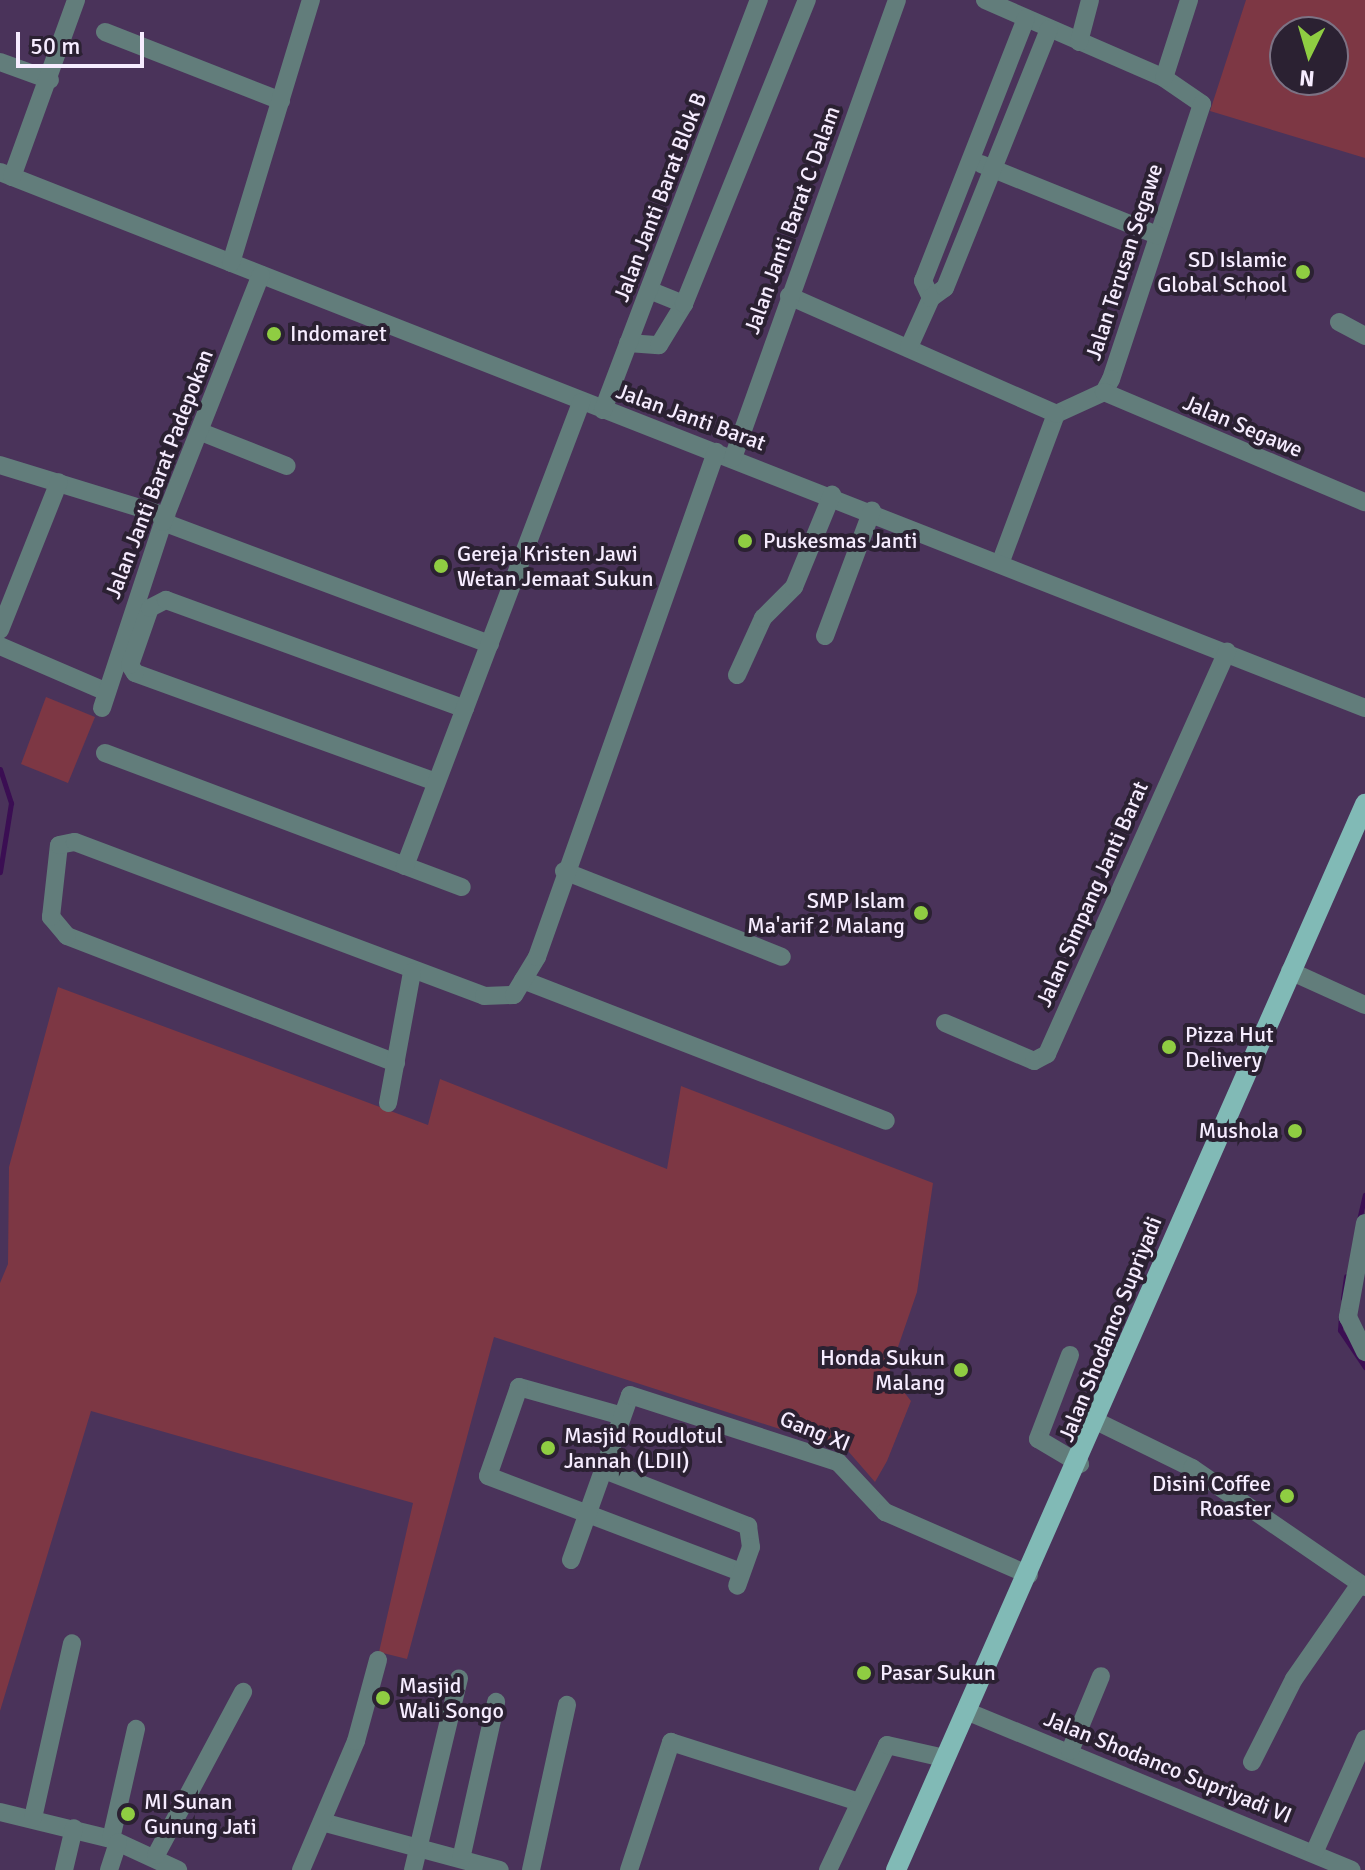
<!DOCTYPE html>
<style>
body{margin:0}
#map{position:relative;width:1365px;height:1870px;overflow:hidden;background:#4a335a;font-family:Signika,sans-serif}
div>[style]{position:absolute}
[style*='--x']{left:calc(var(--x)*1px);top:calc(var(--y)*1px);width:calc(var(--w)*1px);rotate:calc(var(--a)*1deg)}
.green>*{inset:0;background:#7d3744}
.stream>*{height:5px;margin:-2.5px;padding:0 2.5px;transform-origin:2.5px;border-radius:2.5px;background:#3b0e53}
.minor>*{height:18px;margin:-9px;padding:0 9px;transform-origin:9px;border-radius:9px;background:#627d7b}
.major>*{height:20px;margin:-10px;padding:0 10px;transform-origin:10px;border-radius:10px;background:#81bab6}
.dots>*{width:22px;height:22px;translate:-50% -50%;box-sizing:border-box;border:4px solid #2b2132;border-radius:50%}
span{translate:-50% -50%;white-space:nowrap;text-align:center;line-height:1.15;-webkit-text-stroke:8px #2b2132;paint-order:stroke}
.street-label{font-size:22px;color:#f6ecff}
.poi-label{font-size:22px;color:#f6ecff}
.right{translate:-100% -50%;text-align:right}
.left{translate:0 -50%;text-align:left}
.north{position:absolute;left:1269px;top:16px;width:80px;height:80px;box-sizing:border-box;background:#2b2132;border:2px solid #7c7284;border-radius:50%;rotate:185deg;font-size:22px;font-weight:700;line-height:32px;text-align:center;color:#f6ecff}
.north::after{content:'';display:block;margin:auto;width:28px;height:36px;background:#8fcd42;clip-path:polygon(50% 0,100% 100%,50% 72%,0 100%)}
.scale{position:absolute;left:16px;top:32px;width:128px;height:36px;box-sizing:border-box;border:4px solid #f6ecff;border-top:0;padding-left:10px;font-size:24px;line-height:28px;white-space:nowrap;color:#f6ecff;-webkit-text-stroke:6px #2b2132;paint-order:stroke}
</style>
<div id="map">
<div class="green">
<i style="clip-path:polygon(evenodd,1246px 0,1365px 0,1365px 158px,1210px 111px,1246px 0,1333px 32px,1333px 80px,1285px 80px,1285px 32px,1333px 32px)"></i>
<i style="clip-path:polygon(46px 697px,95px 717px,68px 783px,21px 764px)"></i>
<i style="clip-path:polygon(58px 987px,428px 1125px,440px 1079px,667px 1169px,681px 1086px,933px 1183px,917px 1292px,889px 1373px,911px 1401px,887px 1461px,875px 1482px,848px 1451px,494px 1337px,407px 1659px,379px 1652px,413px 1503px,91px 1411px,0 1711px,0 1283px,8px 1264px,9px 1167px)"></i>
</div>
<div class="stream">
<i style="--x:0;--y:769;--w:36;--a:72"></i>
<i style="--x:11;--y:803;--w:70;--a:99.1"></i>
<i style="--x:1359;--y:1220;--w:26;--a:-77"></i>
<i style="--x:1343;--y:1298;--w:22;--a:-82"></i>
<i style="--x:1341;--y:1316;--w:14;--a:94"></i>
<i style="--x:1340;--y:1330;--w:45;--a:56"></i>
</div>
<div class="minor">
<i style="--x:985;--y:0;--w:195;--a:23.5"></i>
<i style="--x:1164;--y:78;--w:46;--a:34.4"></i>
<i style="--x:1202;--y:104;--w:290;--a:108.3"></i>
<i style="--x:1111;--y:379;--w:15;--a:118"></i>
<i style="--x:1104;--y:392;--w:53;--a:155.4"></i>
<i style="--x:1056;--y:414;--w:157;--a:110.5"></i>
<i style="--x:105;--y:32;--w:189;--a:21.4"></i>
<i style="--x:1079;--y:42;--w:43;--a:-75.3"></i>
<i style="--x:0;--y:62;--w:53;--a:19.8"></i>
<i style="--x:1164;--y:78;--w:82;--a:-72.2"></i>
<i style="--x:981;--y:164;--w:190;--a:22"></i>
<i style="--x:0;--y:172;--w:1466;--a:21.44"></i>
<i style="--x:12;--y:177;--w:188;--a:-70.1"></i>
<i style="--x:231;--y:263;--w:275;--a:-73.1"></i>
<i style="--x:649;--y:290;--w:38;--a:22"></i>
<i style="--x:789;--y:296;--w:292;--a:23.8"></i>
<i style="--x:931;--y:298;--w:19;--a:-115"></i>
<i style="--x:923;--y:281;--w:282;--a:-68.6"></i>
<i style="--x:1339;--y:322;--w:30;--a:28"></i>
<i style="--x:628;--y:343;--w:31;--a:4"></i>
<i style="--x:659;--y:345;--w:48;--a:-58.6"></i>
<i style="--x:684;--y:304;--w:328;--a:-68"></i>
<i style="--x:909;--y:347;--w:54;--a:-65.8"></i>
<i style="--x:931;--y:298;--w:17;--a:-36"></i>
<i style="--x:945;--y:288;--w:279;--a:-68.1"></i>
<i style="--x:1104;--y:392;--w:283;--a:22.9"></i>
<i style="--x:603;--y:410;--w:439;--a:-69.2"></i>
<i style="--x:201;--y:432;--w:92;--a:21.6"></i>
<i style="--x:733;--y:458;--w:486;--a:-70.3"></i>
<i style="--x:0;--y:465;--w:174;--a:17.1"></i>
<i style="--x:163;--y:522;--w:349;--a:20.5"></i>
<i style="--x:0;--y:630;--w:159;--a:-68.3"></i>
<i style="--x:825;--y:636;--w:134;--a:-69.5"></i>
<i style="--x:0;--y:646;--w:116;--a:23.3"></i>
<i style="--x:737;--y:675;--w:63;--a:-65.5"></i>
<i style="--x:763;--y:618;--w:44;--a:-45"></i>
<i style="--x:794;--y:587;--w:100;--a:-67.6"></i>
<i style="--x:102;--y:708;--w:196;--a:-71.8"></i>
<i style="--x:163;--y:522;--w:266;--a:-68.4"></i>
<i style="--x:105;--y:753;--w:381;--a:20.6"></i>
<i style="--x:436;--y:782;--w:320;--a:-160.1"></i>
<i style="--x:135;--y:673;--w:9;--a:-122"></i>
<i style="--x:130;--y:665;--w:60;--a:-70.7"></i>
<i style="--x:150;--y:608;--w:18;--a:-27"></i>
<i style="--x:166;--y:600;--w:318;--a:20"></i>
<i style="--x:405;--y:866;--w:496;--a:-69.2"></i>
<i style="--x:564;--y:871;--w:234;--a:21.5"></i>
<i style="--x:1290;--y:971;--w:82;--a:24.4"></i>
<i style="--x:523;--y:980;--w:389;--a:21.2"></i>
<i style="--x:945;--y:1023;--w:97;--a:23.1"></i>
<i style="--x:1034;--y:1061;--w:15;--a:-28"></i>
<i style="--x:1047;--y:1054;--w:441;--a:-65.9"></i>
<i style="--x:396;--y:1063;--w:353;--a:-158.9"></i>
<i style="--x:67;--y:936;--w:25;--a:-130"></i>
<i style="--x:51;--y:917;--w:72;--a:-83.7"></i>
<i style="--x:59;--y:845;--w:16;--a:-11"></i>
<i style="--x:75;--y:842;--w:437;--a:20.6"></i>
<i style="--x:484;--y:996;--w:30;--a:-2"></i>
<i style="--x:514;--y:995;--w:44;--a:-58.8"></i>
<i style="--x:537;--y:957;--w:536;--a:-70.48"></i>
<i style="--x:388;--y:1103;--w:133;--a:-79.6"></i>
<i style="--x:1365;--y:1223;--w:96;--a:100.3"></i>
<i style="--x:1348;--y:1317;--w:39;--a:64"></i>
<i style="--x:1070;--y:1355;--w:90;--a:110.9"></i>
<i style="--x:1038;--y:1439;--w:49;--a:30.8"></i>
<i style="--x:619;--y:1415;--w:104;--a:-164.4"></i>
<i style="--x:519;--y:1387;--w:94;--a:109.2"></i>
<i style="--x:488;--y:1476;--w:271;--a:20.8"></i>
<i style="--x:1098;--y:1422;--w:105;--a:26.1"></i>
<i style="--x:1192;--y:1468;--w:210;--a:34.5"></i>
<i style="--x:602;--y:1469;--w:157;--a:21.3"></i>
<i style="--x:748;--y:1526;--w:21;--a:82"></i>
<i style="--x:751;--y:1547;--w:41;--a:109.7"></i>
<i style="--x:571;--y:1560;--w:175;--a:-70.3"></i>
<i style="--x:630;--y:1395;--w:219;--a:17.9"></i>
<i style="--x:838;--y:1462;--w:69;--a:46.8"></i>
<i style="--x:885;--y:1512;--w:157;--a:23.6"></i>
<i style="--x:966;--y:1711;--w:417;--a:22.4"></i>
<i style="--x:1070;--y:1751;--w:81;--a:-67.5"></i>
<i style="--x:1252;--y:1762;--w:93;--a:-63.2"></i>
<i style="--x:1294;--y:1679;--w:116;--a:-55.2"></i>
<i style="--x:0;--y:1812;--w:114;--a:13.7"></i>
<i style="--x:111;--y:1839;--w:74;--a:24.8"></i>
<i style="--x:33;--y:1818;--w:179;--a:-77.4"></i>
<i style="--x:322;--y:1822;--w:184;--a:15.1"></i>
<i style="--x:111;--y:1839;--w:113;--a:-77.2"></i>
<i style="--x:1314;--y:1853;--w:125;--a:-65.9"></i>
<i style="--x:156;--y:1855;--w:185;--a:-61.9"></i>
<i style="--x:461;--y:1859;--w:161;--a:-77.4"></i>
<i style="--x:64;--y:1870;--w:43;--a:-76.6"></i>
<i style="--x:109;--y:1870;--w:29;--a:-72"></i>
<i style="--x:301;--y:1870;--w:140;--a:-66.9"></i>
<i style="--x:356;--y:1741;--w:84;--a:-74.8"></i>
<i style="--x:413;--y:1870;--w:197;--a:-76.5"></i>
<i style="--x:531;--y:1870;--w:169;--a:-77.7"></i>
<i style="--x:629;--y:1870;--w:135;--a:-71.8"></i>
<i style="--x:671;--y:1742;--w:197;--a:17.7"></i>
<i style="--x:828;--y:1870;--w:138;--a:-64.7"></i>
<i style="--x:887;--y:1745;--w:58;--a:12.8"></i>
</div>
<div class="major">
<i style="--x:896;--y:1870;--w:1165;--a:-66.25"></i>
</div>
<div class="dots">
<i style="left:1303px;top:272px;background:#8fcd42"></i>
<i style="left:274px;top:334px;background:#8fcd42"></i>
<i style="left:745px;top:541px;background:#8fcd42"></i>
<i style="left:441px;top:566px;background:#8fcd42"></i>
<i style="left:921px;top:913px;background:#8fcd42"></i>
<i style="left:1169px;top:1047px;background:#8fcd42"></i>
<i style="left:1295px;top:1131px;background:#8fcd42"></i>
<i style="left:961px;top:1370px;background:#8fcd42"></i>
<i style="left:548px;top:1448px;background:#8fcd42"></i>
<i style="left:1287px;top:1496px;background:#8fcd42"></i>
<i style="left:864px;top:1673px;background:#8fcd42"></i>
<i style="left:383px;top:1698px;background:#8fcd42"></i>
<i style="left:128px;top:1814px;background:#8fcd42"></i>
</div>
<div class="street-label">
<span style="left:660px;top:197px;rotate:-69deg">Jalan Janti Barat Blok B</span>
<span style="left:792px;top:220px;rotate:-70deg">Jalan Janti Barat C Dalam</span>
<span style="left:1124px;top:262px;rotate:-72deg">Jalan Terusan Segawe</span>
<span style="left:691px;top:417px;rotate:20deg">Jalan Janti Barat</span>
<span style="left:1243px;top:426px;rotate:23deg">Jalan Segawe</span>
<span style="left:159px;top:474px;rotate:-69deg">Jalan Janti Barat Padepokan</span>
<span style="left:1092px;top:894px;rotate:-66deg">Jalan Simpang Janti Barat</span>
<span style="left:1110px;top:1329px;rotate:-68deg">Jalan Shodanco Supriyadi</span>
<span style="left:815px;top:1431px;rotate:22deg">Gang XI</span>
<span style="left:1168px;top:1767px;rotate:22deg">Jalan Shodanco Supriyadi VI</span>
</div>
<div class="poi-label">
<span class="right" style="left:1287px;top:272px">SD Islamic<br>Global School</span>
<span class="left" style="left:290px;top:334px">Indomaret</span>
<span class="left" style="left:763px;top:541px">Puskesmas Janti</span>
<span class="left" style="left:457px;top:566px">Gereja Kristen Jawi<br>Wetan Jemaat Sukun</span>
<span class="right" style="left:905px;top:913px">SMP Islam<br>Ma'arif 2 Malang</span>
<span class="left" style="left:1185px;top:1047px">Pizza Hut<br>Delivery</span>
<span class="right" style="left:1279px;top:1131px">Mushola</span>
<span class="right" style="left:945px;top:1370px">Honda Sukun<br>Malang</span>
<span class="left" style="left:564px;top:1448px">Masjid Roudlotul<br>Jannah (LDII)</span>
<span class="right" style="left:1271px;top:1496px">Disini Coffee<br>Roaster</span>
<span class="left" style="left:880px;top:1673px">Pasar Sukun</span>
<span class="left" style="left:399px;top:1698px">Masjid<br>Wali Songo</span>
<span class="left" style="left:144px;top:1814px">MI Sunan<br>Gunung Jati</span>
</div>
<div class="north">N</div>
<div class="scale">50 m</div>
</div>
